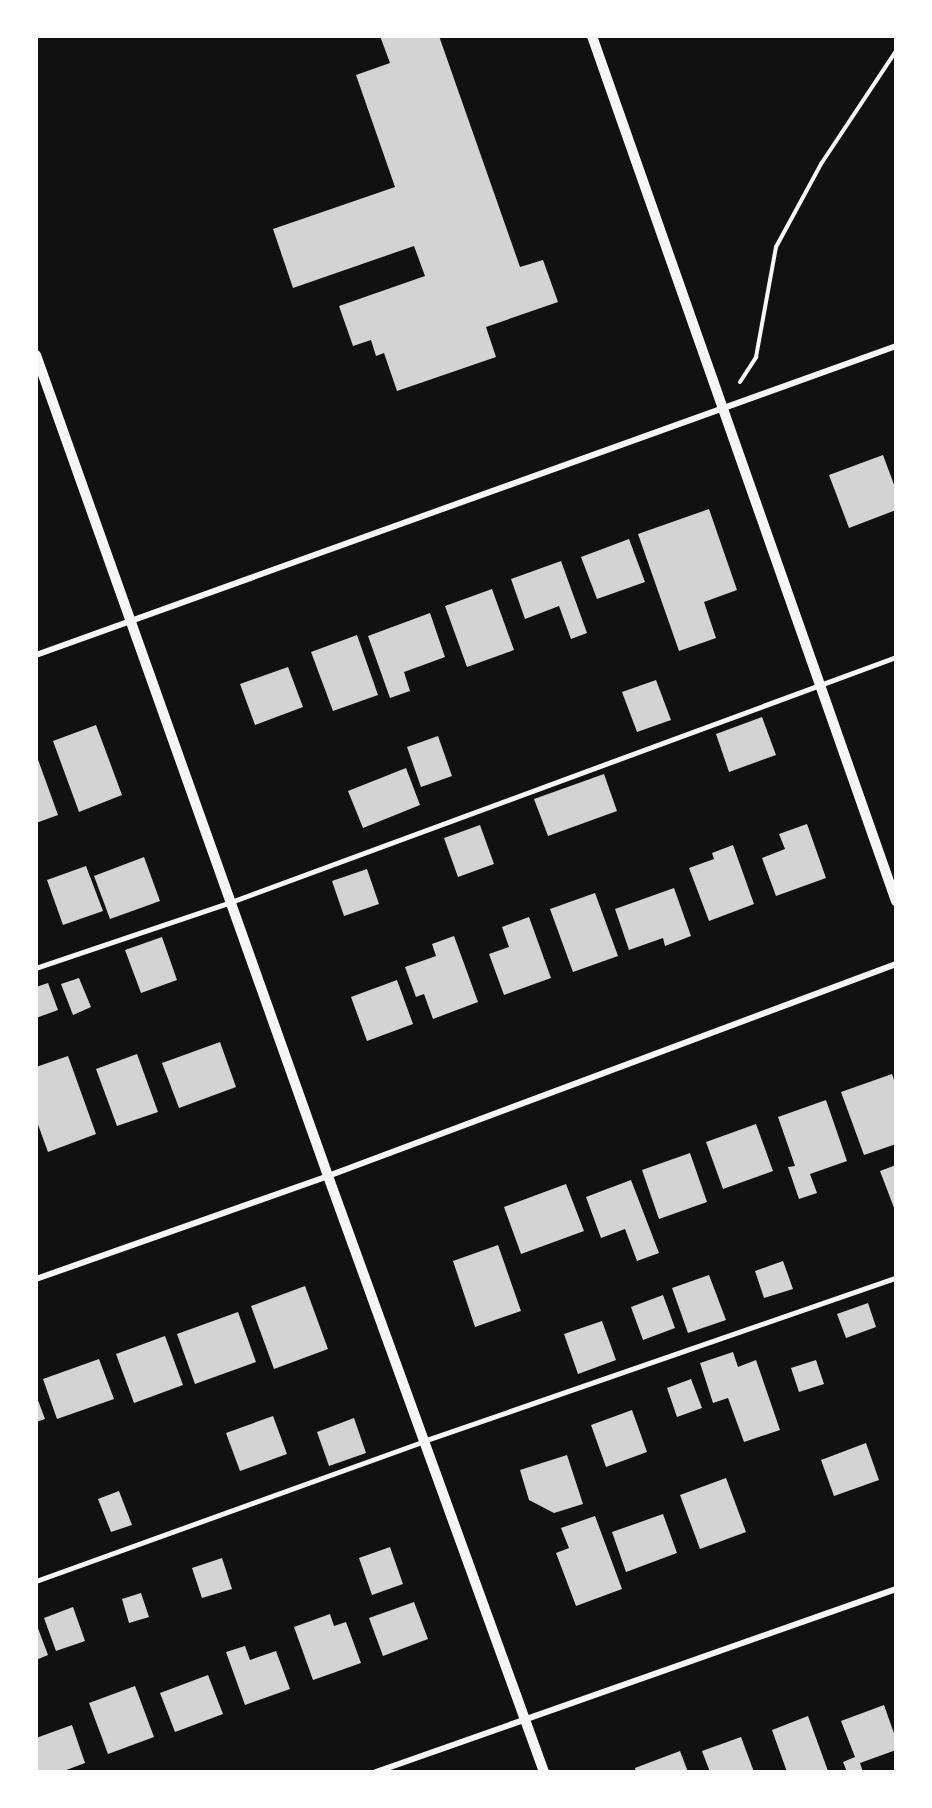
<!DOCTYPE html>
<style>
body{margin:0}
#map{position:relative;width:932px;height:1808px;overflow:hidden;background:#111;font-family:"Exo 2",sans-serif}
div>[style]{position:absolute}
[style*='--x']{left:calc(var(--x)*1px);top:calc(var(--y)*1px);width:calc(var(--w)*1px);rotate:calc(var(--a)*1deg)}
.building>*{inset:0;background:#d3d3d3}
.path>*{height:4px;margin:-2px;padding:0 2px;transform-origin:2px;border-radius:2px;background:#f5f5f5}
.service>*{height:4.5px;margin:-2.25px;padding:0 2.25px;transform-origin:2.25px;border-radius:2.25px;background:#f5f5f5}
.minor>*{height:6px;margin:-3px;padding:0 3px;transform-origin:3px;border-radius:3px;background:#f5f5f5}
.tertiary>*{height:10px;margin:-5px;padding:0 5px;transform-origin:5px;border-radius:5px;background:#f5f5f5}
span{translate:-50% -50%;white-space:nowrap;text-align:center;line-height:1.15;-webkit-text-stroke:4.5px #fff;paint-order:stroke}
.frame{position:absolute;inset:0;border:38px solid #fff;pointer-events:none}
</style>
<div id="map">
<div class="building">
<i style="clip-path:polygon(380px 36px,439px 36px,520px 267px,543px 260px,558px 302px,486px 327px,496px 357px,397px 391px,384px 353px,376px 356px,371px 340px,353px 346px,339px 306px,425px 276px,414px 246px,293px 288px,273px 229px,395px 187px,356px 75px,390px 63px)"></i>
<i style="clip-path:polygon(883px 455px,896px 490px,896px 510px,849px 528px,829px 475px)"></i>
<i style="clip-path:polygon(709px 509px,737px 590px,704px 602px,716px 638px,679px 651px,638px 534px)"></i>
<i style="clip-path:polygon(629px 539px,645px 582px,597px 599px,581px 557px)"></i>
<i style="clip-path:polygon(561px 561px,587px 633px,571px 639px,559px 606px,525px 619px,511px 579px)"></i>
<i style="clip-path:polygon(492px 589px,514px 650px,467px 667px,445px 606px)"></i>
<i style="clip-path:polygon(430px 613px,445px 657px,404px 672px,410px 691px,390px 698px,368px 636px)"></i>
<i style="clip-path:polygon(357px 635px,378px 695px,333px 711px,311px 652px)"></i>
<i style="clip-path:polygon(288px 667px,303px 707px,255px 725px,240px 684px)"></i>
<i style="clip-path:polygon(656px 680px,671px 720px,637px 732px,622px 692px)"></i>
<i style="clip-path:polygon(762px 717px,776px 755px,729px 772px,716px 734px)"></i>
<i style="clip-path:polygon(96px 725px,122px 795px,79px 812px,53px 741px)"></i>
<i style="clip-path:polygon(438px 736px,452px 776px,421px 787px,407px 747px)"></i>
<i style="clip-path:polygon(36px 754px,58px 815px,36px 823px)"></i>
<i style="clip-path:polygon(406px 768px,420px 805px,363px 828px,348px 791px)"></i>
<i style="clip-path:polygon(604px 774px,617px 811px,548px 836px,534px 799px)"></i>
<i style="clip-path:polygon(807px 824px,826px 878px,776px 896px,762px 858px,785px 849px,779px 834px)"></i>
<i style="clip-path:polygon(480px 825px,494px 864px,458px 877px,444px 838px)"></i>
<i style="clip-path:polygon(733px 845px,754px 904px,709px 921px,689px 868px,714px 859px,712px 853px)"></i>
<i style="clip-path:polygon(144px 857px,160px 901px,110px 919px,94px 876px)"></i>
<i style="clip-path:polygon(86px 866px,103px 911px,63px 925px,47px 880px)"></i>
<i style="clip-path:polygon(367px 869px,379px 904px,344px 916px,332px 881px)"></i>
<i style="clip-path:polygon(674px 888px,691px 936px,665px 946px,663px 938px,629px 950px,615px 909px)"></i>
<i style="clip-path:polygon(595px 893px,618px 956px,573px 972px,550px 909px)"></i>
<i style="clip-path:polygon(529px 917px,551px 978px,504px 995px,489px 954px,509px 947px,502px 927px)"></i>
<i style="clip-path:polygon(454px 936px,478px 1002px,433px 1019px,424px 994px,416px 997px,405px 967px,436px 956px,432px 944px)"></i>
<i style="clip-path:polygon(162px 937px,177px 980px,141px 993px,125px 950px)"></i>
<i style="clip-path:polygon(79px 978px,91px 1007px,73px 1015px,61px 984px)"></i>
<i style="clip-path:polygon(397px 980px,413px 1024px,367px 1041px,351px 997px)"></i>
<i style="clip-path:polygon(48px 983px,58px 1010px,36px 1018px,36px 987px)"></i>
<i style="clip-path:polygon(220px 1042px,236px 1087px,179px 1108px,162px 1063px)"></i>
<i style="clip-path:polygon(137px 1054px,158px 1112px,117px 1126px,96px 1069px)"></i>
<i style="clip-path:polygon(68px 1056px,96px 1134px,48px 1152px,36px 1119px,36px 1067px)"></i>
<i style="clip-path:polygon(892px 1074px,896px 1086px,896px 1144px,864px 1155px,841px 1092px)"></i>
<i style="clip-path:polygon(826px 1100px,847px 1161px,810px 1174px,817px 1193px,799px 1199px,788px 1167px,795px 1166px,778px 1117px)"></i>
<i style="clip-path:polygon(756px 1124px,773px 1171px,723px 1189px,706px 1142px)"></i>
<i style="clip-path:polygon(690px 1153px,707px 1202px,659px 1219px,642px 1170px)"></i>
<i style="clip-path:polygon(896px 1165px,896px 1213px,880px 1171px)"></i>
<i style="clip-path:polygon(631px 1180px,659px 1253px,637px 1261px,625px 1229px,601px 1238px,586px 1197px)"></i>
<i style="clip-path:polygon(566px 1184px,584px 1231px,521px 1254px,504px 1207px)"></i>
<i style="clip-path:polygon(498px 1245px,521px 1311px,475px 1327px,453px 1261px)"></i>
<i style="clip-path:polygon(783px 1261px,793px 1289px,764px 1298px,755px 1271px)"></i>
<i style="clip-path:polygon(709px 1275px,726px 1320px,688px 1333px,672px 1288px)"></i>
<i style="clip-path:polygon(305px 1286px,328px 1349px,274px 1369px,251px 1306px)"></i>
<i style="clip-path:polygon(663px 1295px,675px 1328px,643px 1340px,631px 1307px)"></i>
<i style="clip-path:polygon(868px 1303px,876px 1327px,846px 1338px,837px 1314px)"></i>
<i style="clip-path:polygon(238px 1312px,256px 1362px,195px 1384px,177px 1334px)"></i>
<i style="clip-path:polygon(602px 1321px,616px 1360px,578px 1374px,564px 1334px)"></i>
<i style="clip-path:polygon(165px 1336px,183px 1385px,134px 1403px,116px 1354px)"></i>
<i style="clip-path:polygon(733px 1352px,738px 1367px,756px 1360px,780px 1430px,744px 1442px,728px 1398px,713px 1403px,700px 1363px)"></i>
<i style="clip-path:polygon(99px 1359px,114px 1399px,57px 1419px,43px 1379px)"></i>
<i style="clip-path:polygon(816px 1360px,824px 1384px,799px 1392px,791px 1368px)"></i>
<i style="clip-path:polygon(691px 1379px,702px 1408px,677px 1417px,667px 1388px)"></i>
<i style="clip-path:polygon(36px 1395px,45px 1419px,36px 1422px)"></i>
<i style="clip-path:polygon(632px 1410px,647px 1452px,606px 1467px,591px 1425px)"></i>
<i style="clip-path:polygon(273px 1416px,287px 1454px,240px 1471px,226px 1433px)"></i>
<i style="clip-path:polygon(354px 1418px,366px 1453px,329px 1466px,317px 1432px)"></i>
<i style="clip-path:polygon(866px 1443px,879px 1480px,834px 1496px,821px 1460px)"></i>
<i style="clip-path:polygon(567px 1455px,583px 1504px,554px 1513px,529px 1500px,520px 1470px)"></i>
<i style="clip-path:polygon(726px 1478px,746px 1532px,700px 1549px,680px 1495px)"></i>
<i style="clip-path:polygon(119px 1491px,132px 1525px,111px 1532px,98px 1499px)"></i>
<i style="clip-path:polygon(663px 1514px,677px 1553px,626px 1572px,612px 1532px)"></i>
<i style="clip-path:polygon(595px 1516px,622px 1589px,576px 1606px,556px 1553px,569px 1548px,561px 1528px)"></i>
<i style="clip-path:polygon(390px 1547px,403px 1584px,372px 1595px,359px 1558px)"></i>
<i style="clip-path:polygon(222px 1558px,232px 1589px,202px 1598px,192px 1568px)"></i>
<i style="clip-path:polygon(141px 1593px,149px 1617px,129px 1623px,122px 1599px)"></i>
<i style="clip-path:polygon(414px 1602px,428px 1639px,383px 1656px,369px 1618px)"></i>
<i style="clip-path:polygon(73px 1607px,85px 1641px,56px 1651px,44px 1618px)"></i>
<i style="clip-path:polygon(330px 1614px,334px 1626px,346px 1622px,361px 1663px,313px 1680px,294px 1627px)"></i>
<i style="clip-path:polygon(36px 1623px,48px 1655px,36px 1660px)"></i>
<i style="clip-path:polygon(245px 1646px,250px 1660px,276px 1651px,290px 1689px,245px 1705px,226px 1652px)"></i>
<i style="clip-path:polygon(208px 1675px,223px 1714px,175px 1732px,160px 1693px)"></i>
<i style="clip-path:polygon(135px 1686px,154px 1737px,108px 1754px,89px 1703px)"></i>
<i style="clip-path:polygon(884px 1705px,896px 1739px,896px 1750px,860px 1763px,863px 1772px,847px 1772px,843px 1762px,855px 1757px,841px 1721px)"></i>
<i style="clip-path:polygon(808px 1716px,828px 1771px,787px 1772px,772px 1730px)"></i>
<i style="clip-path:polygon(72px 1725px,85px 1763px,61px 1772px,36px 1772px,36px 1738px)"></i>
<i style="clip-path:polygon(741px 1737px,754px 1772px,710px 1772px,702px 1751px)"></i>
<i style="clip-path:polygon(680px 1751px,688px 1772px,636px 1772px,635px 1768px)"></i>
</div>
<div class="path">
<i style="--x:740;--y:382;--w:30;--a:-57"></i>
<i style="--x:756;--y:357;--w:112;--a:-79.7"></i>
<i style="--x:776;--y:247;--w:94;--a:-61.5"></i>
<i style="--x:821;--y:164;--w:136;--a:-56.4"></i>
</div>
<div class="service">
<i style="--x:36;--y:968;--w:206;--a:-18.7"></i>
<i style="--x:231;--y:902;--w:709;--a:-20.22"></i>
<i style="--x:36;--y:1581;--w:412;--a:-19.8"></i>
<i style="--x:424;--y:1441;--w:499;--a:-19.1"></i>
</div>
<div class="minor">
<i style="--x:36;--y:655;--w:914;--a:-19.76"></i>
<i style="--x:36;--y:1279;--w:310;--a:-19.4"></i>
<i style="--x:328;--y:1176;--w:606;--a:-20.47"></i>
<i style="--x:376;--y:1772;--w:551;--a:-19.39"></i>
</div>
<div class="tertiary">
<i style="--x:592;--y:36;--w:917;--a:70.64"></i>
<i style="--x:36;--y:355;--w:871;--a:70.42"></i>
<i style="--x:328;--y:1176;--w:634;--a:70.08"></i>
</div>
<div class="frame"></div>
</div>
